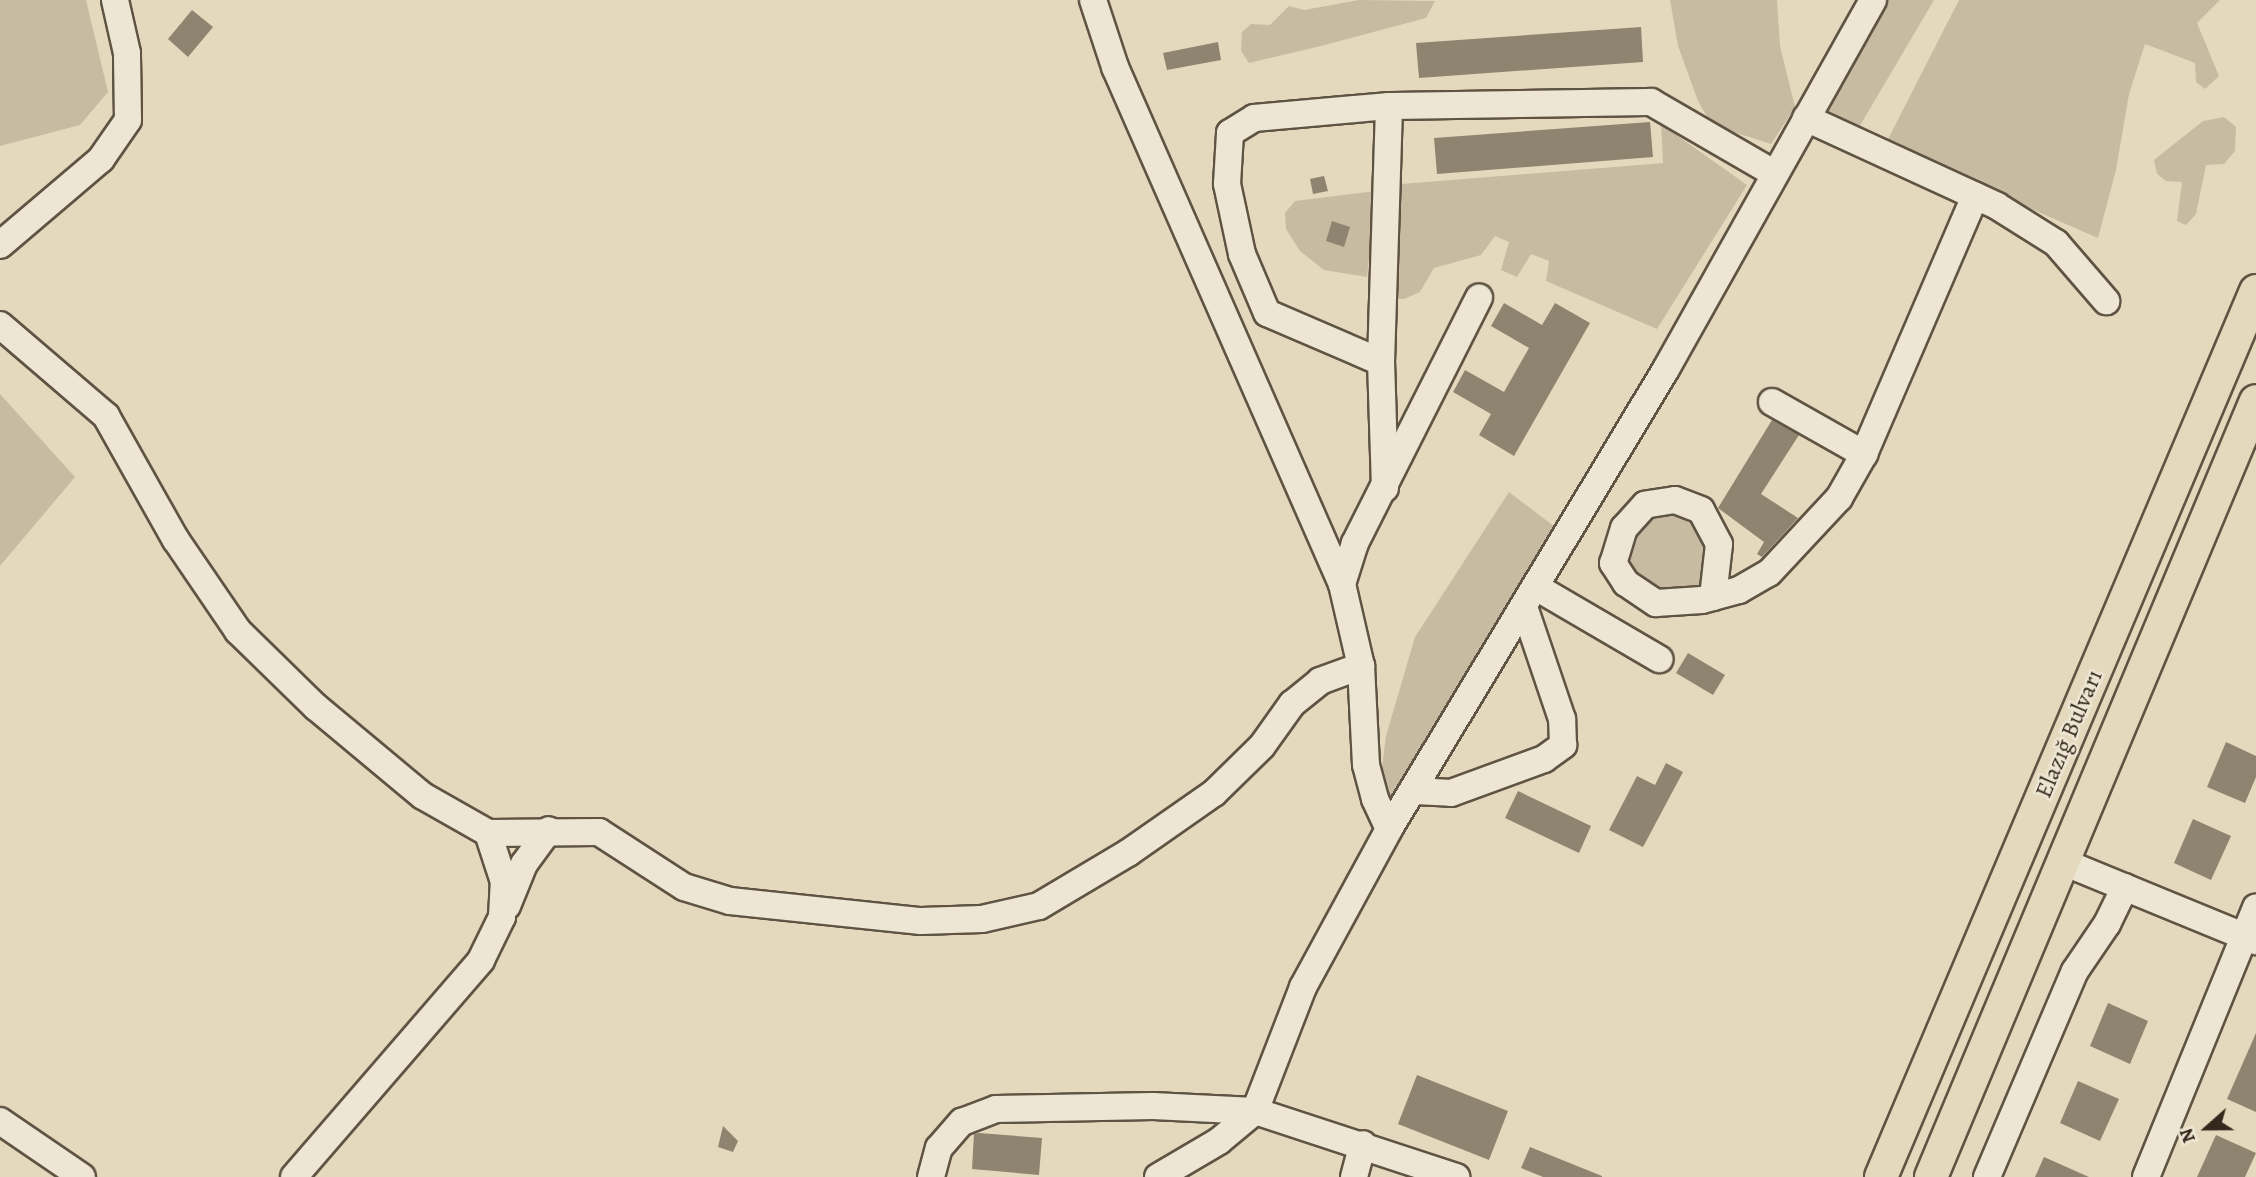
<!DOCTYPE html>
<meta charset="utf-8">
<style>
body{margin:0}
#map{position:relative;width:2256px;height:1177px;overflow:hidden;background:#e5d9bd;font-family:Alegreya,serif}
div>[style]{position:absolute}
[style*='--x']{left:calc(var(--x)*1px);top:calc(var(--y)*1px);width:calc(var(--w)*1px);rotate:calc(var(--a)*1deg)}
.green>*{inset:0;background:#c7bba2}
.building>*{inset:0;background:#8f8470}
.roads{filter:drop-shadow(2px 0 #5f5444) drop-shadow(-2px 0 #5f5444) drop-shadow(0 2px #5f5444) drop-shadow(0 -2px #5f5444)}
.minor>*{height:26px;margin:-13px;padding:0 13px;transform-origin:13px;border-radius:13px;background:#eee6d4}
.major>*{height:32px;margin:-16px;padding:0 16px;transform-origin:16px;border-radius:16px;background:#e5d9bd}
span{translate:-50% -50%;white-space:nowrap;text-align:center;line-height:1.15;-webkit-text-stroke:5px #eee6d4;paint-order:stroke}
.street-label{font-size:24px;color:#32281c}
.north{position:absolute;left:2172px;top:1093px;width:70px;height:70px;-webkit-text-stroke:5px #eee6d4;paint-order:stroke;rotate:249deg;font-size:19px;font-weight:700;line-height:28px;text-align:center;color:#32281c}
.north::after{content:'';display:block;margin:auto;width:24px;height:32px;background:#32281c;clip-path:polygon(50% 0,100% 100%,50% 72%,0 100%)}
</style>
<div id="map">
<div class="green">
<i style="clip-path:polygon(0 0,86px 0,108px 92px,80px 125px,0 146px)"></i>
<i style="clip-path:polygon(1359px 0,1435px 1px,1426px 18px,1321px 46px,1249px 63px,1241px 51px,1242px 32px,1251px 24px,1270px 25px,1289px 6px,1304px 10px)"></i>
<i style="clip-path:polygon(1670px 0,1777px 0,1780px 46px,1795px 107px,1771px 144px,1712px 125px,1698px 101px,1678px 46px)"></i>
<i style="clip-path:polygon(1887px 0,1934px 0,1855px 134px,1821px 111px)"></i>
<i style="clip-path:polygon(1959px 0,2220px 0,2197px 23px,2219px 76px,2205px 89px,2196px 82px,2195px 63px,2145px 44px,2129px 94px,2116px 170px,2098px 238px,1885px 145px)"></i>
<i style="clip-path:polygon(2224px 117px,2236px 127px,2235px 151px,2224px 164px,2206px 165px,2196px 214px,2186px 225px,2177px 221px,2182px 182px,2166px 181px,2157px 174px,2154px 160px,2203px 121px)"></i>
<i style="clip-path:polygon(1661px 124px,1747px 185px,1657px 329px,1546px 281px,1549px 261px,1531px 254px,1517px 277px,1501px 270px,1509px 242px,1495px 236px,1481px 255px,1434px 268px,1420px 292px,1404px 299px,1396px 299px,1390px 292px,1401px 184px,1663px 163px)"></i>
<i style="clip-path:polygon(1376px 191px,1367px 277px,1324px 270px,1300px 251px,1286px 229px,1285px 213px,1295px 201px)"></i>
<i style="clip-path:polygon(0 394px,75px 477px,0 566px)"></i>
<i style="clip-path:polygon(1509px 492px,1555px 527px,1397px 793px,1388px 798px,1380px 783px,1386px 736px,1415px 637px)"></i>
<i style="clip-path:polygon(1680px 507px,1702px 522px,1708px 550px,1707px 569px,1697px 591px,1658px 594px,1633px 577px,1624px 561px,1636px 533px,1654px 513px)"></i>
</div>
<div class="building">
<i style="clip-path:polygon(192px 10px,213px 27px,188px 57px,168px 39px)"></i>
<i style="clip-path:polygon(1641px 27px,1643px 62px,1419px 78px,1416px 43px)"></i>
<i style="clip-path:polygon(1218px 42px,1221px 60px,1167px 70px,1163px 53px)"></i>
<i style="clip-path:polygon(1650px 122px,1653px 157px,1437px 174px,1434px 138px)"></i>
<i style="clip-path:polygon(1324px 176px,1328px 191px,1313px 194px,1310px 179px)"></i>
<i style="clip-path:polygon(1332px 221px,1350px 227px,1344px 247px,1326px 241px)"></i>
<i style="clip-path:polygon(1504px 303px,1542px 325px,1555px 303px,1590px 323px,1514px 456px,1479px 435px,1491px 414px,1453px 392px,1465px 370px,1504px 392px,1517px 369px,1529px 348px,1491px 326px)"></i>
<i style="clip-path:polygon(1772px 420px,1799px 435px,1761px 494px,1798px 518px,1762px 557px,1757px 554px,1764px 542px,1718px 508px)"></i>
<i style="clip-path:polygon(1688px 653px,1725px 675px,1713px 695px,1676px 673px)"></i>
<i style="clip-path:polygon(2226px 742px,2256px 756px,2256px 777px,2245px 803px,2207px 787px)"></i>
<i style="clip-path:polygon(1666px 763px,1683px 772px,1643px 847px,1609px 830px,1637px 776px,1655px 785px)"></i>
<i style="clip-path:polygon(1518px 791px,1591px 826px,1579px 853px,1505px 818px)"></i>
<i style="clip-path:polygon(2193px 819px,2231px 836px,2211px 880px,2174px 863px)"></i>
<i style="clip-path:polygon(2108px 1003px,2148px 1021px,2130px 1064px,2090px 1046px)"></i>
<i style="clip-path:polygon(2256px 1033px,2256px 1112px,2227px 1099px)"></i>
<i style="clip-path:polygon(1417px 1075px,1508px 1111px,1489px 1160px,1398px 1124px)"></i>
<i style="clip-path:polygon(2078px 1081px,2119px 1099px,2100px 1141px,2060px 1123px)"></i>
<i style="clip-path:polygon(723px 1126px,738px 1141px,733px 1152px,718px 1147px)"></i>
<i style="clip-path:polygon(979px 1133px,1042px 1138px,1039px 1175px,972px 1169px,974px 1134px)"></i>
<i style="clip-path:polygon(2216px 1135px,2256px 1153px,2245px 1177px,2197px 1177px)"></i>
<i style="clip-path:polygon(1530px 1147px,1602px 1176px,1602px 1177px,1543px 1177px,1521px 1168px)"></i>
<i style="clip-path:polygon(2044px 1157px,2089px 1177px,2035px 1177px)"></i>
</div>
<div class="roads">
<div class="minor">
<i style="--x:1093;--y:0;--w:71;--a:71.8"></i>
<i style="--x:1115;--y:67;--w:565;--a:66.3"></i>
<i style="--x:1342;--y:584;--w:84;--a:77"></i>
<i style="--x:1361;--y:666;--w:99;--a:87.1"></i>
<i style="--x:1366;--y:765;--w:35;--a:75"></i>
<i style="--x:1375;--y:799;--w:33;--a:65"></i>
<i style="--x:1806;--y:118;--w:210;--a:24.7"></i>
<i style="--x:1997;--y:206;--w:70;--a:32.1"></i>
<i style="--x:2056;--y:243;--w:77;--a:49.2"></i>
<i style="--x:0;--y:245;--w:133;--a:-40.4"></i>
<i style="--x:101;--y:159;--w:47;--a:-55.3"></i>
<i style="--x:128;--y:120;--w:67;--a:-90.9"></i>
<i style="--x:127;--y:53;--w:54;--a:-102.8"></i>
<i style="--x:0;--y:325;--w:140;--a:40.6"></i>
<i style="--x:106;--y:416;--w:142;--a:60.6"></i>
<i style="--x:176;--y:540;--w:110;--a:55.7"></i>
<i style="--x:238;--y:631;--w:109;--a:44.3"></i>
<i style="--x:316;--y:707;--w:139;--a:39.8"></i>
<i style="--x:423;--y:796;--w:75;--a:29.6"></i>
<i style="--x:488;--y:833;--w:111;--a:-0.5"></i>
<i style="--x:599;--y:832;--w:101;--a:32.9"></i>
<i style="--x:684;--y:887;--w:48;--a:16.9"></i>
<i style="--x:730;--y:901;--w:192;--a:6"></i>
<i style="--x:921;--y:921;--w:61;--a:-1.9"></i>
<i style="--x:982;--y:919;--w:58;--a:-12.8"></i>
<i style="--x:1039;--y:906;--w:104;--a:-30.8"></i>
<i style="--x:1128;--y:853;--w:105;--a:-34.9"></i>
<i style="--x:1214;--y:793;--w:67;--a:-44.4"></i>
<i style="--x:1262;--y:746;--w:52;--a:-54.5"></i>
<i style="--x:1292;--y:704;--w:36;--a:-39"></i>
<i style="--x:1320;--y:681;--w:44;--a:-20.1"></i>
<i style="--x:1381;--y:362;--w:124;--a:-156.7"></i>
<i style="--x:1267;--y:313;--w:64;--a:-113"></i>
<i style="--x:1242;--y:254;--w:72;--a:-102.1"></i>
<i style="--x:1227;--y:184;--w:51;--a:-86.6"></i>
<i style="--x:1230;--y:133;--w:28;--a:-32"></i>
<i style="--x:1254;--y:118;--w:136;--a:-5.1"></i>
<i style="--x:1389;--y:106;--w:262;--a:-0.9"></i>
<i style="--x:1651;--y:102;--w:143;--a:30.1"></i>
<i style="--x:1772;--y:402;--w:106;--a:29.5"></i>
<i style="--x:1385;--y:488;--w:126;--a:-91.8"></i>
<i style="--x:1381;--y:362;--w:256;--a:-88.2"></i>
<i style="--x:1342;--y:584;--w:43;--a:-72.4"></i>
<i style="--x:1355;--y:543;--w:275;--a:-63.2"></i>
<i style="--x:1536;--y:587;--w:143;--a:30.3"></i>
<i style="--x:1713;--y:597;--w:53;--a:-83.5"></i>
<i style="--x:1719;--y:544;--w:38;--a:-118"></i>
<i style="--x:1701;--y:510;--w:28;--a:-159"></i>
<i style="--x:1675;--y:500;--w:30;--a:171"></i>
<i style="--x:1645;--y:505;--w:31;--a:132"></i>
<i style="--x:1624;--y:528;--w:37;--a:107"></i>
<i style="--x:1613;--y:563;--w:24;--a:57"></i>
<i style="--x:1626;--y:583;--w:36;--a:34"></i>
<i style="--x:1656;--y:603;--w:46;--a:-3.7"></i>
<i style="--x:1702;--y:600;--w:11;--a:-15"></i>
<i style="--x:1713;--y:597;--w:27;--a:-15"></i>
<i style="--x:1739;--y:590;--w:34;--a:-30"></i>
<i style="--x:1769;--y:573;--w:103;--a:-47"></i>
<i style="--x:1839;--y:498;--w:51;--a:-60.4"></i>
<i style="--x:1864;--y:454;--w:281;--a:-66.7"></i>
<i style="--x:1415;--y:791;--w:36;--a:3"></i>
<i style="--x:1451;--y:793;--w:99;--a:-20.1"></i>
<i style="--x:1544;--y:759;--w:24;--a:-36"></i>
<i style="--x:1563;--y:745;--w:26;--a:-92"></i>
<i style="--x:1562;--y:719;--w:118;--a:-108.7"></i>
<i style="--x:2063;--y:862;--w:209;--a:22.3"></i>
<i style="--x:507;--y:906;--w:45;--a:-68"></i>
<i style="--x:524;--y:864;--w:42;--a:-53.7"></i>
<i style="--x:0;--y:1121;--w:99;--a:34.3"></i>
<i style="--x:294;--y:1177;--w:286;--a:-49.2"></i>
<i style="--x:481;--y:960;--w:48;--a:-64"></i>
<i style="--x:502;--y:917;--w:35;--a:-87"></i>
<i style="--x:504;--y:882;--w:52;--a:-108.1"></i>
<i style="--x:931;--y:1177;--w:30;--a:-75"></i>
<i style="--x:939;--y:1148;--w:35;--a:-49"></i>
<i style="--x:962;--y:1122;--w:36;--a:-21"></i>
<i style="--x:996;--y:1109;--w:157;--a:-1.1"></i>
<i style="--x:1153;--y:1106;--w:102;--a:2.8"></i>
<i style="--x:1255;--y:1111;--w:212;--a:18.2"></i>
<i style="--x:1158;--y:1177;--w:71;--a:-30.5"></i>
<i style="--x:1219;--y:1141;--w:47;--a:-39.8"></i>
<i style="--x:1255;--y:1111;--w:133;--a:-68.8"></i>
<i style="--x:1303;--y:987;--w:180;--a:-61.4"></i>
<i style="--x:1389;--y:829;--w:537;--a:-58.94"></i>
<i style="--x:1666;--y:369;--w:423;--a:-60.7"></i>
<i style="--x:1354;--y:1177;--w:34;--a:-75"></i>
<i style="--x:1987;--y:1177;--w:224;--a:-66.9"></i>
<i style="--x:2075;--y:971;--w:57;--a:-55.8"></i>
<i style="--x:2107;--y:924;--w:41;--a:-64.1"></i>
<i style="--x:2146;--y:1177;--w:291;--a:-67.8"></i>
</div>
<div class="major">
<i style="--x:1881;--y:1177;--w:962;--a:-67.06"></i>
<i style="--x:1931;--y:1177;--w:841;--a:-67.28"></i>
</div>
</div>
<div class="street-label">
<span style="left:2069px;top:734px;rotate:-67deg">Elazığ Bulvarı</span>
</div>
<div class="north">N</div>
</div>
